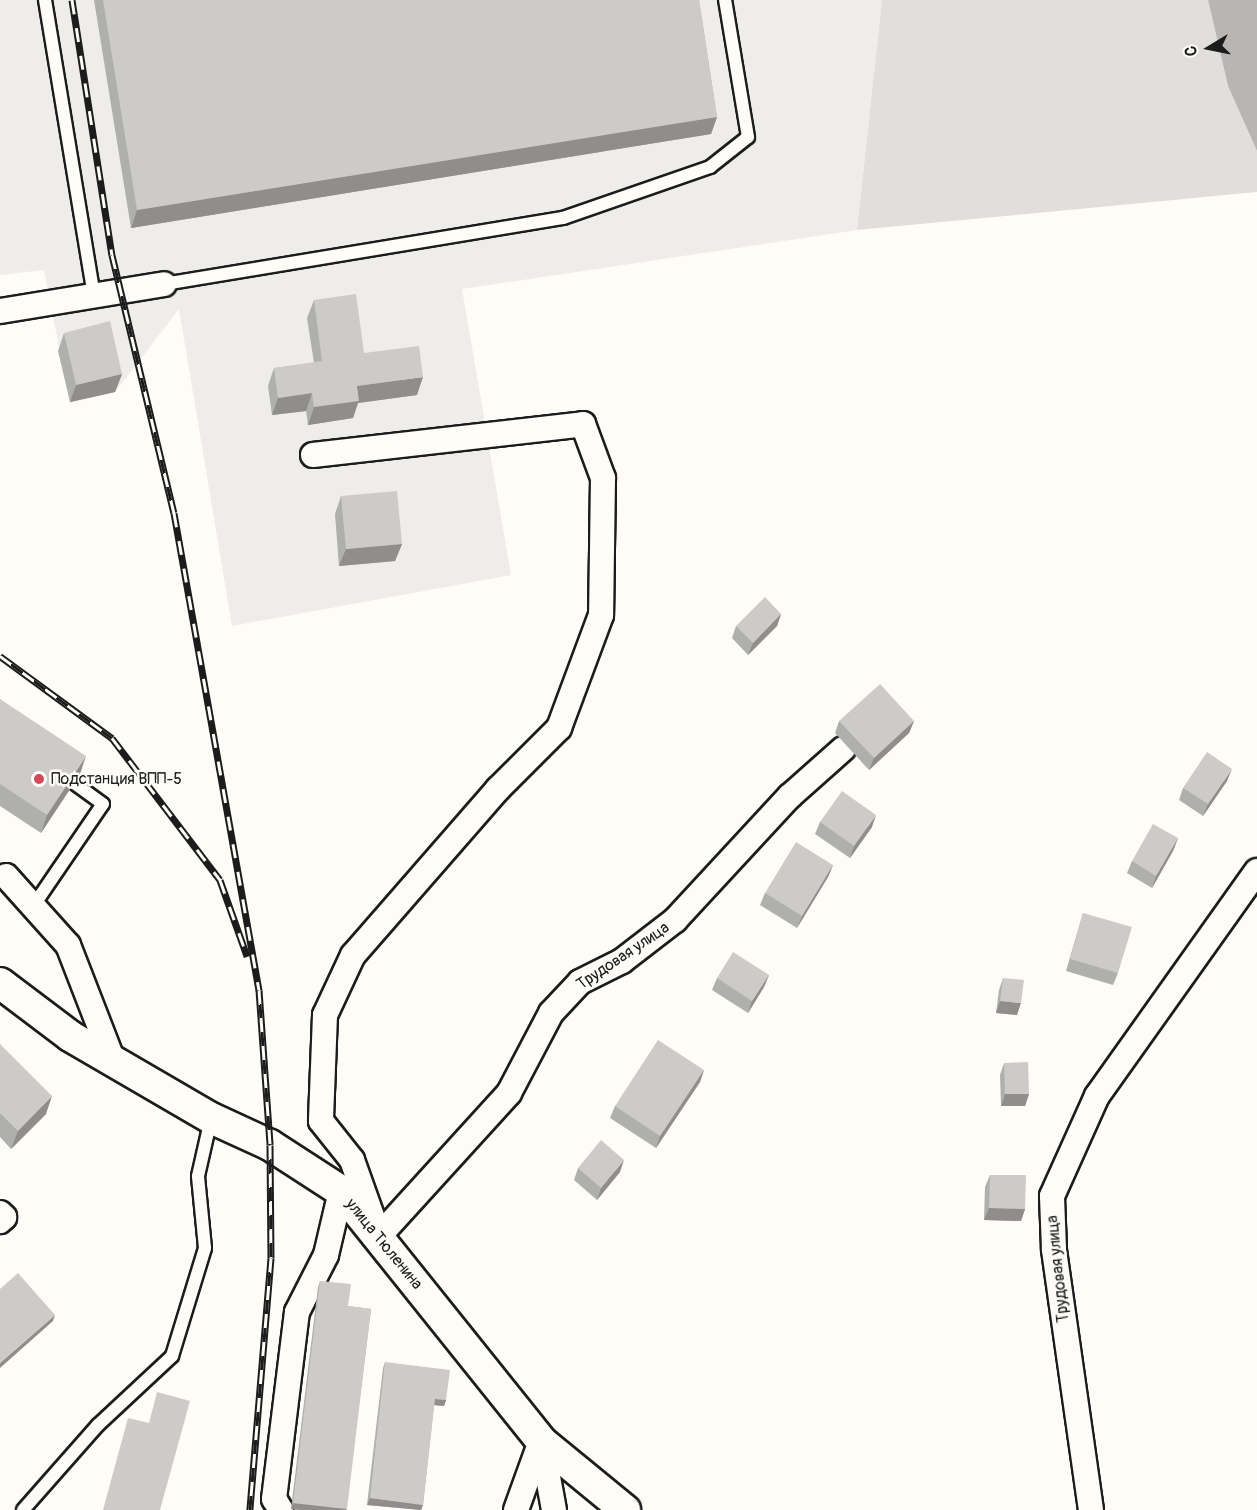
<!DOCTYPE html>
<meta charset="utf-8">
<style>
body{margin:0}
#map{position:relative;width:1257px;height:1510px;overflow:hidden;background:#fdfcf7;font-family:Pangolin,sans-serif}
div>[style]{position:absolute}
[style*='--x']{left:calc(var(--x)*1px);top:calc(var(--y)*1px);width:calc(var(--w)*1px);rotate:calc(var(--a)*1deg)}
.built>*{inset:0;background:#eeede9}
.green>*{inset:0;background:#e0dfdb}
.water>*{inset:0;background:#b7b6b2}
.roads{filter:drop-shadow(2px 0 #1c1c1c) drop-shadow(-2px 0 #1c1c1c) drop-shadow(0 2px #1c1c1c) drop-shadow(0 -2px #1c1c1c)}
.service>*{height:12px;margin:-6px;padding:0 6px;transform-origin:6px;border-radius:6px;background:#fdfcf7}
.minor>*{height:24px;margin:-12px;padding:0 12px;transform-origin:12px;border-radius:12px;background:#fdfcf7}
.tertiary>*{height:30px;margin:-15px;padding:0 15px;transform-origin:15px;border-radius:15px;background:#fdfcf7}
.rail>*{height:7px;margin-top:-3.5px;transform-origin:0;background:repeating-linear-gradient(90deg,#fdfcf7 0 14px,#1c1c1c 0 28px);box-sizing:border-box;border-block:2px solid #1c1c1c}
.wall>*{inset:0;background:#afafac}
.shaded-wall>*{inset:0;background:#8f8e8c}
.building>*{inset:0;background:#cccbc8}
.dots>*{width:16px;height:16px;translate:-50% -50%;box-sizing:border-box;border:3px solid #fdfcf7;border-radius:50%}
span{translate:-50% -50%;white-space:nowrap;text-align:center;line-height:1.15;-webkit-text-stroke:5px #fdfcf7;paint-order:stroke}
.poi-label{font-size:16px;color:#1c1c1c}
.left{translate:0 -50%;text-align:left}
.street-label{font-size:16px;color:#1c1c1c}
.north{position:absolute;left:1179px;top:18px;width:60px;height:60px;-webkit-text-stroke:4px #fdfcf7;paint-order:stroke;rotate:260deg;font-size:16px;font-weight:700;line-height:24px;text-align:center;color:#1c1c1c}
.north::after{content:'';display:block;margin:auto;width:21px;height:27px;background:#1c1c1c;clip-path:polygon(50% 0,100% 100%,50% 72%,0 100%)}
</style>
<div id="map">
<div class="built">
<i style="clip-path:polygon(0 0,882px 0,857px 230px,462px 289px,511px 575px,232px 626px,179px 309px,115px 392px,70px 403px,44px 270px,0 275px)"></i>
</div>
<div class="green">
<i style="clip-path:polygon(882px 0,1208px 0,1228px 86px,1257px 151px,1257px 192px,857px 230px)"></i>
</div>
<div class="water">
<i style="clip-path:polygon(1208px 0,1257px 0,1257px 151px,1228px 86px)"></i>
</div>
<div class="roads">
<div class="service">
<i style="--x:45;--y:0;--w:300;--a:80.6"></i>
<i style="--x:164;--y:284;--w:404;--a:-9.4"></i>
<i style="--x:563;--y:218;--w:156;--a:-19.1"></i>
<i style="--x:710;--y:167;--w:48;--a:-38.3"></i>
<i style="--x:748;--y:137;--w:139;--a:-99.5"></i>
<i style="--x:34;--y:905;--w:122;--a:-55.7"></i>
<i style="--x:103;--y:804;--w:36;--a:-144"></i>
<i style="--x:23;--y:1510;--w:113;--a:-48.6"></i>
<i style="--x:98;--y:1425;--w:101;--a:-43"></i>
<i style="--x:172;--y:1356;--w:113;--a:-73"></i>
<i style="--x:205;--y:1248;--w:72;--a:-95.6"></i>
<i style="--x:198;--y:1176;--w:58;--a:-77.2"></i>
</div>
<div class="minor">
<i style="--x:0;--y:311;--w:166;--a:-9.3"></i>
<i style="--x:313;--y:455;--w:272;--a:-6.5"></i>
<i style="--x:583;--y:424;--w:58;--a:69.7"></i>
<i style="--x:603;--y:478;--w:137;--a:90.8"></i>
<i style="--x:601;--y:615;--w:121;--a:110.4"></i>
<i style="--x:559;--y:728;--w:86;--a:135"></i>
<i style="--x:498;--y:789;--w:220;--a:131.1"></i>
<i style="--x:353;--y:955;--w:66;--a:115"></i>
<i style="--x:325;--y:1015;--w:106;--a:92.2"></i>
<i style="--x:321;--y:1121;--w:50;--a:51.5"></i>
<i style="--x:352;--y:1160;--w:81;--a:70.4"></i>
<i style="--x:379;--y:1236;--w:193;--a:-47.7"></i>
<i style="--x:509;--y:1093;--w:90;--a:-62.3"></i>
<i style="--x:551;--y:1013;--w:42;--a:-46.9"></i>
<i style="--x:580;--y:982;--w:47;--a:-26.6"></i>
<i style="--x:622;--y:961;--w:67;--a:-37.7"></i>
<i style="--x:675;--y:920;--w:169;--a:-47.2"></i>
<i style="--x:790;--y:796;--w:71;--a:-41.6"></i>
<i style="--x:6;--y:876;--w:93;--a:48.1"></i>
<i style="--x:68;--y:945;--w:124;--a:68.8"></i>
<i style="--x:0;--y:1213;--w:6;--a:45"></i>
<i style="--x:4;--y:1217;--w:6;--a:135"></i>
<i style="--x:542;--y:1444;--w:67;--a:79.7"></i>
<i style="--x:281;--y:1510;--w:13;--a:-122"></i>
<i style="--x:274;--y:1499;--w:188;--a:-83"></i>
<i style="--x:297;--y:1312;--w:64;--a:-63"></i>
<i style="--x:326;--y:1255;--w:66;--a:-76.8"></i>
<i style="--x:516;--y:1510;--w:73;--a:-70.1"></i>
<i style="--x:1091;--y:1510;--w:264;--a:-98.1"></i>
<i style="--x:1054;--y:1249;--w:53;--a:-92.2"></i>
<i style="--x:1052;--y:1196;--w:110;--a:-65.8"></i>
<i style="--x:1097;--y:1096;--w:276;--a:-54.6"></i>
</div>
<div class="tertiary">
<i style="--x:0;--y:983;--w:88;--a:37.1"></i>
<i style="--x:70;--y:1036;--w:163;--a:30.2"></i>
<i style="--x:211;--y:1118;--w:65;--a:24.6"></i>
<i style="--x:270;--y:1145;--w:85;--a:32.9"></i>
<i style="--x:341;--y:1191;--w:320;--a:51.3"></i>
<i style="--x:541;--y:1441;--w:109;--a:39.4"></i>
</div>
</div>
<div class="rail">
<i style="--x:72;--y:0;--w:258;--a:81.1"></i>
<i style="--x:112;--y:255;--w:265;--a:76.5"></i>
<i style="--x:174;--y:513;--w:485;--a:79.9"></i>
<i style="--x:259;--y:990;--w:155;--a:85.9"></i>
<i style="--x:270;--y:1145;--w:113;--a:89.5"></i>
<i style="--x:271;--y:1258;--w:253;--a:94.8"></i>
<i style="--x:0;--y:656;--w:139;--a:36.2"></i>
<i style="--x:112;--y:738;--w:178;--a:52.7"></i>
<i style="--x:220;--y:880;--w:81;--a:70.4"></i>
</div>
<div class="wall">
<i style="clip-path:polygon(94px 0,699px 0,717px 117px,711px 134px,131px 228px)"></i>
<i style="clip-path:polygon(314px 300px,364px 353px,417px 395px,358px 403px,353px 418px,308px 425px,306px 411px,272px 415px,268px 386px,274px 368px,314px 363px,307px 318px)"></i>
<i style="clip-path:polygon(64px 333px,122px 374px,115px 392px,70px 402px,58px 351px)"></i>
<i style="clip-path:polygon(341px 496px,402px 544px,395px 561px,339px 566px,335px 514px)"></i>
<i style="clip-path:polygon(781px 614px,777px 626px,748px 655px,732px 638px,736px 626px)"></i>
<i style="clip-path:polygon(0 699px,80px 774px,41px 833px,0 806px)"></i>
<i style="clip-path:polygon(839px 721px,914px 721px,909px 733px,869px 770px,835px 733px)"></i>
<i style="clip-path:polygon(1227px 781px,1203px 816px,1179px 800px,1183px 788px)"></i>
<i style="clip-path:polygon(820px 822px,872px 827px,850px 858px,815px 834px)"></i>
<i style="clip-path:polygon(1178px 838px,1173px 851px,1152px 888px,1127px 873px,1132px 861px)"></i>
<i style="clip-path:polygon(833px 865px,828px 877px,797px 928px,760px 905px,765px 893px)"></i>
<i style="clip-path:polygon(1083px 913px,1118px 973px,1113px 985px,1066px 971px)"></i>
<i style="clip-path:polygon(769px 975px,764px 987px,748px 1013px,712px 990px,717px 978px)"></i>
<i style="clip-path:polygon(1003px 978px,1017px 1015px,996px 1013px,999px 990px)"></i>
<i style="clip-path:polygon(0 1044px,46px 1114px,11px 1149px,0 1137px)"></i>
<i style="clip-path:polygon(1004px 1063px,1029px 1094px,1025px 1106px,1001px 1106px,1000px 1075px)"></i>
<i style="clip-path:polygon(704px 1070px,700px 1082px,656px 1148px,610px 1118px,615px 1106px)"></i>
<i style="clip-path:polygon(578px 1168px,620px 1172px,597px 1200px,574px 1180px)"></i>
<i style="clip-path:polygon(990px 1175px,1025px 1209px,1021px 1221px,984px 1220px,985px 1187px)"></i>
<i style="clip-path:polygon(320px 1281px,348px 1306px,371px 1309px,346px 1510px,301px 1510px,291px 1509px,318px 1287px)"></i>
<i style="clip-path:polygon(385px 1362px,446px 1400px,444px 1406px,434px 1405px,423px 1505px,421px 1510px,367px 1505px,383px 1368px)"></i>
</div>
<div class="shaded-wall">
<i style="clip-path:polygon(717px 117px,711px 134px,131px 228px,137px 210px)"></i>
<i style="clip-path:polygon(122px 374px,115px 392px,70px 402px,76px 385px)"></i>
<i style="clip-path:polygon(423px 377px,417px 395px,358px 403px,353px 418px,308px 425px,314px 407px,357px 386px)"></i>
<i style="clip-path:polygon(312px 393px,306px 411px,272px 415px,278px 398px)"></i>
<i style="clip-path:polygon(402px 544px,395px 561px,339px 566px,346px 549px)"></i>
<i style="clip-path:polygon(781px 614px,777px 626px,748px 655px,753px 643px)"></i>
<i style="clip-path:polygon(914px 721px,909px 733px,869px 770px,874px 758px)"></i>
<i style="clip-path:polygon(86px 756px,80px 774px,41px 833px,47px 815px)"></i>
<i style="clip-path:polygon(1232px 769px,1227px 781px,1203px 816px,1208px 804px)"></i>
<i style="clip-path:polygon(876px 815px,872px 827px,850px 858px,854px 846px)"></i>
<i style="clip-path:polygon(1178px 838px,1173px 851px,1152px 888px,1156px 876px)"></i>
<i style="clip-path:polygon(833px 865px,828px 877px,797px 928px,802px 916px)"></i>
<i style="clip-path:polygon(769px 975px,764px 987px,748px 1013px,752px 1001px)"></i>
<i style="clip-path:polygon(1000px 1001px,1021px 1003px,1017px 1015px,996px 1013px)"></i>
<i style="clip-path:polygon(704px 1070px,700px 1082px,656px 1148px,660px 1136px)"></i>
<i style="clip-path:polygon(1005px 1094px,1029px 1094px,1025px 1106px,1001px 1106px)"></i>
<i style="clip-path:polygon(52px 1096px,46px 1114px,11px 1149px,18px 1131px)"></i>
<i style="clip-path:polygon(624px 1160px,620px 1172px,597px 1200px,601px 1188px)"></i>
<i style="clip-path:polygon(989px 1208px,1025px 1209px,1021px 1221px,984px 1220px)"></i>
<i style="clip-path:polygon(55px 1315px,53px 1321px,0 1368px,0 1363px)"></i>
<i style="clip-path:polygon(435px 1399px,446px 1400px,444px 1406px,433px 1405px)"></i>
<i style="clip-path:polygon(370px 1498px,423px 1505px,421px 1510px,367px 1505px)"></i>
<i style="clip-path:polygon(293px 1503px,347px 1509px,346px 1510px,301px 1510px,291px 1509px)"></i>
</div>
<div class="building">
<i style="clip-path:polygon(103px 0,699px 0,717px 117px,137px 210px)"></i>
<i style="clip-path:polygon(356px 294px,364px 353px,419px 346px,423px 377px,357px 386px,359px 401px,314px 407px,312px 393px,278px 398px,274px 368px,322px 361px,314px 300px)"></i>
<i style="clip-path:polygon(110px 321px,122px 374px,76px 385px,64px 333px)"></i>
<i style="clip-path:polygon(397px 491px,402px 544px,346px 549px,341px 496px)"></i>
<i style="clip-path:polygon(765px 597px,781px 614px,753px 643px,736px 626px)"></i>
<i style="clip-path:polygon(880px 684px,914px 721px,874px 758px,839px 721px)"></i>
<i style="clip-path:polygon(0 699px,86px 756px,47px 815px,0 784px)"></i>
<i style="clip-path:polygon(1207px 752px,1232px 769px,1208px 804px,1183px 788px)"></i>
<i style="clip-path:polygon(842px 791px,876px 815px,854px 846px,820px 822px)"></i>
<i style="clip-path:polygon(1153px 824px,1178px 838px,1156px 876px,1132px 861px)"></i>
<i style="clip-path:polygon(796px 842px,833px 865px,802px 916px,765px 893px)"></i>
<i style="clip-path:polygon(1083px 913px,1132px 927px,1118px 973px,1070px 959px)"></i>
<i style="clip-path:polygon(733px 952px,769px 975px,752px 1001px,717px 978px)"></i>
<i style="clip-path:polygon(1003px 978px,1024px 980px,1021px 1003px,1000px 1001px)"></i>
<i style="clip-path:polygon(658px 1040px,704px 1070px,660px 1136px,615px 1106px)"></i>
<i style="clip-path:polygon(0 1044px,52px 1096px,18px 1131px,0 1113px)"></i>
<i style="clip-path:polygon(1028px 1062px,1029px 1094px,1005px 1094px,1004px 1063px)"></i>
<i style="clip-path:polygon(601px 1140px,624px 1160px,601px 1188px,578px 1168px)"></i>
<i style="clip-path:polygon(990px 1175px,1026px 1175px,1025px 1209px,989px 1208px)"></i>
<i style="clip-path:polygon(18px 1273px,55px 1315px,0 1363px,0 1289px)"></i>
<i style="clip-path:polygon(320px 1281px,351px 1284px,348px 1306px,371px 1309px,347px 1509px,293px 1503px)"></i>
<i style="clip-path:polygon(385px 1362px,450px 1370px,446px 1400px,435px 1399px,423px 1505px,370px 1498px)"></i>
<i style="clip-path:polygon(157px 1392px,190px 1401px,160px 1510px,103px 1510px,128px 1418px,149px 1423px)"></i>
</div>
<div class="dots">
<i style="left:39px;top:779px;background:#d1495b"></i>
</div>
<div class="poi-label">
<span class="left" style="left:51px;top:779px">Подстанция ВПП-5</span>
</div>
<div class="street-label">
<span style="left:623px;top:956px;rotate:-34deg">Трудовая улица</span>
<span style="left:384px;top:1244px;rotate:51deg">улица Тюленина</span>
<span style="left:1058px;top:1269px;rotate:-96deg">Трудовая улица</span>
</div>
<div class="north">С</div>
</div>
